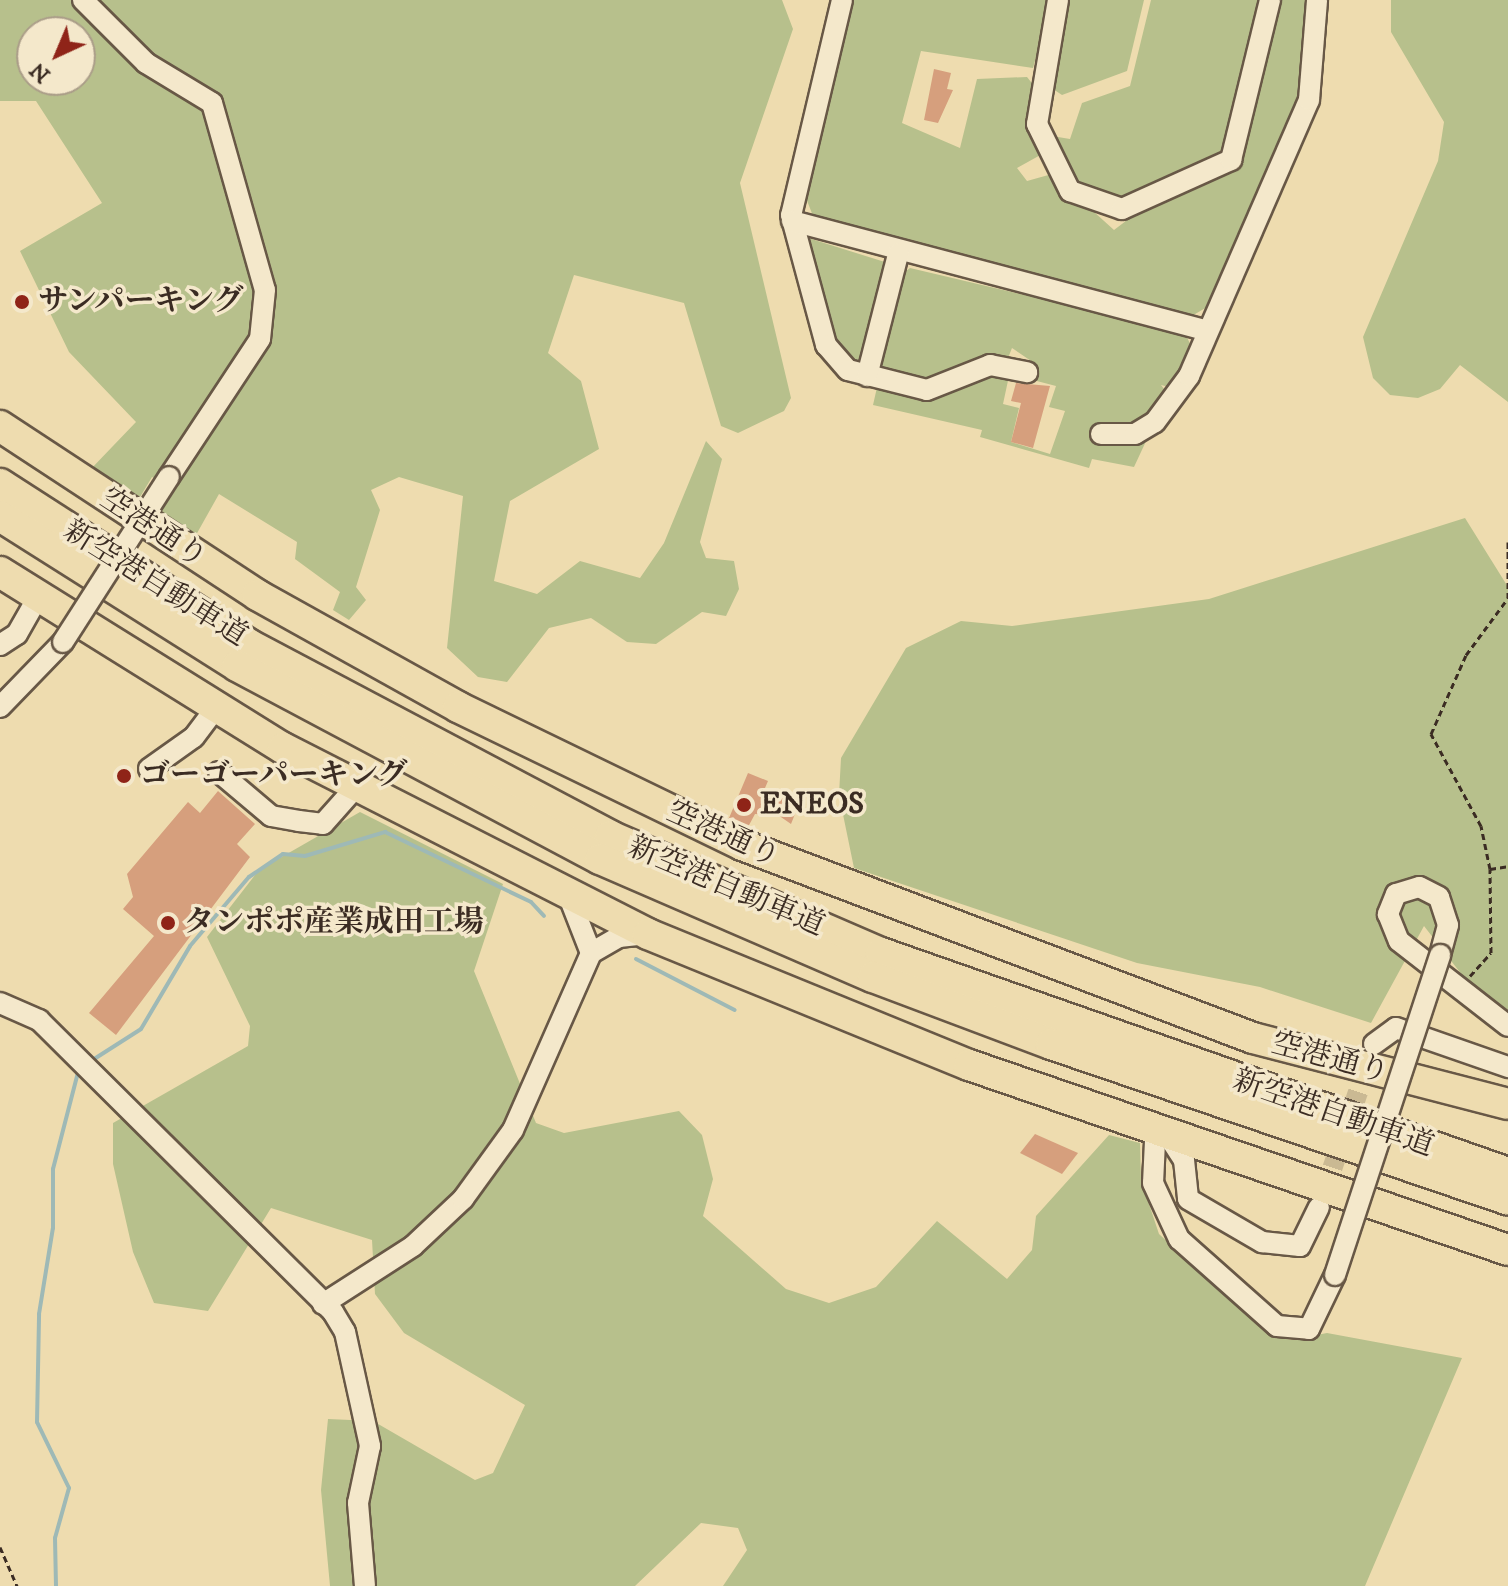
<!DOCTYPE html>
<meta charset="utf-8">
<style>
body{margin:0}
#map{position:relative;width:1508px;height:1586px;overflow:hidden;background:#eedcaf;font-family:"IM FELL DW Pica","Noto Serif JP",serif}
div>[style]{position:absolute}
[style*='--x']{left:calc(var(--x)*1px);top:calc(var(--y)*1px);width:calc(var(--w)*1px);rotate:calc(var(--a)*1deg)}
.green>*{inset:0;background:#b7c08c}
.stream>*{height:4px;margin:-2px;padding:0 2px;transform-origin:2px;border-radius:2px;background:#9eb9b6}
.building>*{inset:0;background:#d69f7d}
.minor-tunnel>*{height:20px;margin-top:-10px;transform-origin:0;background:repeating-linear-gradient(90deg,#cab993 0 20px,transparent 0 30px)}
.path>*{height:3px;margin-top:-1.5px;transform-origin:0;background:repeating-linear-gradient(90deg,#3b2c23 0 6px,transparent 0 10px)}
.roads{filter:drop-shadow(2px 0 #685846) drop-shadow(-2px 0 #685846) drop-shadow(0 2px #685846) drop-shadow(0 -2px #685846)}
.minor>*{height:20px;margin:-10px;padding:0 10px;transform-origin:10px;border-radius:10px;background:#f4e8cb}
.highway>*{height:30px;margin:-15px;padding:0 15px;transform-origin:15px;border-radius:15px;background:#eedcaf}
.bridges{filter:drop-shadow(2px 0 #685846) drop-shadow(-2px 0 #685846) drop-shadow(0 2px #685846) drop-shadow(0 -2px #685846)}
.minor-bridge>*{height:20px;margin:-10px;padding:0 10px;transform-origin:10px;border-radius:10px;background:#f4e8cb}
.dots>*{width:22px;height:22px;translate:-50% -50%;box-sizing:border-box;border:4px solid #f4e8cb;border-radius:50%}
span{translate:-50% -50%;white-space:nowrap;text-align:center;line-height:1.15;-webkit-text-stroke:7px #f4e8cb;paint-order:stroke}
.poi-label{font-size:30px;color:#3b2c23;font-weight:700}
.left{translate:0 -50%;text-align:left}
.street-label{font-size:30px;color:#3b2c23}
.north{position:absolute;left:16px;top:16px;width:80px;height:80px;box-sizing:border-box;background:#f4e8cb;border:2px solid #aa9d88;border-radius:50%;rotate:224deg;font-size:22px;font-weight:700;line-height:32px;text-align:center;color:#3b2c23}
.north::after{content:'';display:block;margin:auto;width:28px;height:36px;background:#8f2418;clip-path:polygon(50% 0,100% 100%,50% 72%,0 100%)}
</style>
<div id="map">
<div class="green">
<i style="clip-path:polygon(evenodd,0 0,782px 0,793px 29px,740px 183px,791px 398px,784px 411px,738px 433px,721px 426px,684px 303px,574px 275px,548px 353px,581px 381px,599px 449px,510px 501px,494px 581px,537px 594px,580px 561px,640px 578px,664px 543px,706px 441px,722px 459px,700px 542px,706px 558px,734px 561px,739px 589px,726px 616px,702px 612px,656px 644px,627px 642px,591px 618px,549px 628px,507px 682px,478px 677px,447px 648px,463px 496px,399px 477px,371px 490px,380px 510px,356px 587px,366px 600px,349px 620px,333px 610px,340px 592px,295px 559px,297px 542px,219px 494px,196px 535px,160px 510px,172px 488px,152px 477px,140px 497px,89px 471px,136px 422px,69px 352px,20px 251px,102px 203px,36px 101px,0 101px,0 0,32px 32px,80px 32px,80px 80px,32px 80px,32px 32px)"></i>
<i style="clip-path:polygon(845px 0,1052px 0,1033px 68px,921px 51px,902px 123px,960px 148px,977px 79px,1027px 77px,1035px 87px,1025px 120px,1044px 153px,1017px 168px,1027px 181px,1052px 174px,1114px 230px,1151px 202px,1224px 174px,1276px 0,1312px 0,1303px 97px,1214px 303px,1190px 317px,815px 221px,802px 188px)"></i>
<i style="clip-path:polygon(1066px 0,1144px 0,1127px 71px,1062px 95px,1050px 87px)"></i>
<i style="clip-path:polygon(1151px 0,1262px 0,1227px 153px,1121px 204px,1072px 184px,1052px 136px,1070px 139px,1082px 103px,1130px 86px)"></i>
<i style="clip-path:polygon(1391px 0,1508px 0,1508px 402px,1460px 365px,1440px 389px,1418px 398px,1390px 395px,1373px 378px,1363px 337px,1438px 161px,1444px 122px,1391px 32px)"></i>
<i style="clip-path:polygon(805px 237px,888px 263px,860px 368px,833px 341px)"></i>
<i style="clip-path:polygon(910px 268px,1185px 333px,1192px 348px,1177px 389px,1161px 385px,1168px 394px,1134px 467px,1092px 459px,1089px 468px,980px 437px,982px 430px,873px 405px,878px 383px,931px 396px,990px 372px,1009px 376px,1003px 404px,1019px 408px,1011px 442px,1050px 454px,1065px 411px,1049px 407px,1056px 386px,1033px 380px,1037px 365px,1012px 348px,1008px 358px,927px 381px,880px 372px,901px 275px)"></i>
<i style="clip-path:polygon(1465px 518px,1508px 587px,1508px 1010px,1466px 980px,1424px 926px,1371px 1023px,1260px 987px,1137px 963px,854px 868px,839px 795px,841px 758px,906px 648px,961px 621px,1012px 626px,1209px 599px)"></i>
<i style="clip-path:polygon(360px 812px,503px 884px,474px 971px,536px 1123px,564px 1133px,679px 1111px,702px 1135px,713px 1179px,703px 1216px,786px 1289px,829px 1303px,876px 1287px,937px 1221px,1007px 1279px,1032px 1250px,1036px 1216px,1109px 1135px,1140px 1143px,1141px 1180px,1159px 1234px,1266px 1332px,1291px 1340px,1327px 1333px,1462px 1358px,1365px 1586px,723px 1586px,747px 1550px,738px 1528px,701px 1523px,635px 1586px,330px 1586px,321px 1490px,328px 1419px,373px 1421px,475px 1480px,493px 1473px,525px 1405px,404px 1333px,375px 1294px,372px 1240px,271px 1208px,208px 1311px,154px 1303px,133px 1252px,113px 1164px,113px 1123px,248px 1046px,250px 1026px,207px 937px,259px 870px)"></i>
</div>
<div class="stream">
<i style="--x:636;--y:959;--w:111;--a:27.3"></i>
<i style="--x:91;--y:1061;--w:59;--a:-32.6"></i>
<i style="--x:141;--y:1029;--w:96;--a:-59.4"></i>
<i style="--x:190;--y:946;--w:91;--a:-49.5"></i>
<i style="--x:249;--y:877;--w:41;--a:-34.1"></i>
<i style="--x:283;--y:854;--w:22;--a:5"></i>
<i style="--x:305;--y:856;--w:84;--a:-16.7"></i>
<i style="--x:385;--y:832;--w:162;--a:25.6"></i>
<i style="--x:531;--y:902;--w:19;--a:47"></i>
<i style="--x:56;--y:1586;--w:48;--a:-91.2"></i>
<i style="--x:55;--y:1538;--w:52;--a:-74.4"></i>
<i style="--x:69;--y:1488;--w:73;--a:-115.9"></i>
<i style="--x:37;--y:1422;--w:108;--a:-88.9"></i>
<i style="--x:39;--y:1314;--w:87;--a:-80.8"></i>
<i style="--x:53;--y:1228;--w:59;--a:-90"></i>
<i style="--x:53;--y:1169;--w:100;--a:-75.5"></i>
</div>
<div class="building">
<i style="clip-path:polygon(934px 69px,951px 73px,947px 89px,953px 90px,938px 123px,924px 120px)"></i>
<i style="clip-path:polygon(1016px 383px,1050px 386px,1033px 448px,1011px 442px,1021px 403px,1011px 401px)"></i>
<i style="clip-path:polygon(748px 773px,768px 781px,765px 788px,801px 799px,791px 824px,778px 815px,755px 814px,748px 827px,729px 818px)"></i>
<i style="clip-path:polygon(218px 791px,255px 824px,237px 844px,250px 857px,116px 1035px,89px 1013px,154px 936px,123px 909px,133px 897px,127px 874px,188px 802px,200px 813px)"></i>
<i style="clip-path:polygon(1035px 1134px,1078px 1153px,1062px 1174px,1020px 1153px)"></i>
</div>
<div class="minor-tunnel">
<i style="--x:1323;--y:1196;--w:148;--a:-71.4"></i>
</div>
<div class="path">
<i style="--x:1490;--y:869;--w:18;--a:-9"></i>
<i style="--x:1470;--y:976;--w:31;--a:-48"></i>
<i style="--x:1491;--y:953;--w:84;--a:-90.7"></i>
<i style="--x:1490;--y:869;--w:44;--a:-101.8"></i>
<i style="--x:1481;--y:826;--w:105;--a:-118.5"></i>
<i style="--x:1431;--y:734;--w:86;--a:-66.1"></i>
<i style="--x:1466;--y:655;--w:71;--a:-53.6"></i>
<i style="--x:1508;--y:598;--w:56;--a:-90"></i>
<i style="--x:0;--y:1547;--w:43;--a:66.4"></i>
</div>
<div class="roads">
<div class="minor">
<i style="--x:83;--y:0;--w:89;--a:45"></i>
<i style="--x:146;--y:63;--w:77;--a:31.2"></i>
<i style="--x:212;--y:103;--w:194;--a:74.2"></i>
<i style="--x:265;--y:290;--w:49;--a:95.8"></i>
<i style="--x:260;--y:339;--w:165;--a:123.4"></i>
<i style="--x:842;--y:0;--w:221;--a:103.3"></i>
<i style="--x:791;--y:215;--w:135;--a:74.9"></i>
<i style="--x:826;--y:345;--w:33;--a:49"></i>
<i style="--x:848;--y:370;--w:81;--a:14.2"></i>
<i style="--x:927;--y:390;--w:68;--a:-21.6"></i>
<i style="--x:990;--y:365;--w:38;--a:11"></i>
<i style="--x:1058;--y:0;--w:126;--a:99.6"></i>
<i style="--x:1037;--y:124;--w:75;--a:63.8"></i>
<i style="--x:1070;--y:191;--w:55;--a:19.1"></i>
<i style="--x:1122;--y:209;--w:120;--a:-24.2"></i>
<i style="--x:1231;--y:160;--w:165;--a:-76.3"></i>
<i style="--x:792;--y:221;--w:429;--a:14.8"></i>
<i style="--x:867;--y:376;--w:126;--a:-75.7"></i>
<i style="--x:1101;--y:434;--w:34;--a:0"></i>
<i style="--x:1135;--y:434;--w:23;--a:-31"></i>
<i style="--x:1155;--y:422;--w:57;--a:-53.5"></i>
<i style="--x:1189;--y:376;--w:301;--a:-66.5"></i>
<i style="--x:1309;--y:100;--w:100;--a:-85.4"></i>
<i style="--x:0;--y:645;--w:20;--a:-33"></i>
<i style="--x:17;--y:634;--w:43;--a:-60.4"></i>
<i style="--x:0;--y:707;--w:91;--a:-45.9"></i>
<i style="--x:149;--y:769;--w:55;--a:-35.4"></i>
<i style="--x:194;--y:737;--w:35;--a:-53"></i>
<i style="--x:219;--y:772;--w:68;--a:40.2"></i>
<i style="--x:271;--y:816;--w:28;--a:10"></i>
<i style="--x:299;--y:821;--w:24;--a:7"></i>
<i style="--x:323;--y:824;--w:48;--a:-48.4"></i>
<i style="--x:591;--y:953;--w:32;--a:-30"></i>
<i style="--x:619;--y:937;--w:28;--a:-6"></i>
<i style="--x:1440;--y:955;--w:31;--a:-75"></i>
<i style="--x:1448;--y:925;--w:29;--a:-108"></i>
<i style="--x:1439;--y:897;--w:22;--a:-153"></i>
<i style="--x:1419;--y:887;--w:24;--a:163"></i>
<i style="--x:1396;--y:894;--w:22;--a:112"></i>
<i style="--x:1388;--y:914;--w:29;--a:68"></i>
<i style="--x:1399;--y:941;--w:138;--a:37.9"></i>
<i style="--x:0;--y:1003;--w:43;--a:23.6"></i>
<i style="--x:39;--y:1020;--w:414;--a:44.8"></i>
<i style="--x:333;--y:1312;--w:23;--a:59"></i>
<i style="--x:345;--y:1332;--w:117;--a:77.6"></i>
<i style="--x:370;--y:1446;--w:58;--a:101.9"></i>
<i style="--x:358;--y:1503;--w:83;--a:85.2"></i>
<i style="--x:1374;--y:1044;--w:27;--a:-36"></i>
<i style="--x:1396;--y:1028;--w:119;--a:19.2"></i>
<i style="--x:1167;--y:1134;--w:31;--a:57"></i>
<i style="--x:1184;--y:1160;--w:39;--a:84"></i>
<i style="--x:1188;--y:1199;--w:86;--a:30.2"></i>
<i style="--x:1262;--y:1242;--w:38;--a:6"></i>
<i style="--x:1300;--y:1246;--w:43;--a:-64"></i>
<i style="--x:1155;--y:1141;--w:42;--a:92.7"></i>
<i style="--x:1153;--y:1183;--w:62;--a:65.1"></i>
<i style="--x:1179;--y:1239;--w:131;--a:41.6"></i>
<i style="--x:1277;--y:1326;--w:32;--a:5"></i>
<i style="--x:1309;--y:1329;--w:60;--a:-64.3"></i>
<i style="--x:323;--y:1304;--w:107;--a:-32.8"></i>
<i style="--x:413;--y:1246;--w:69;--a:-43.2"></i>
<i style="--x:463;--y:1199;--w:85;--a:-54.1"></i>
<i style="--x:513;--y:1130;--w:193;--a:-66.2"></i>
<i style="--x:591;--y:953;--w:60;--a:-111.4"></i>
</div>
<div class="highway">
<i style="--x:0;--y:426;--w:308;--a:33.3"></i>
<i style="--x:257;--y:595;--w:230;--a:29.1"></i>
<i style="--x:458;--y:707;--w:316;--a:25.9"></i>
<i style="--x:742;--y:845;--w:546;--a:20.69"></i>
<i style="--x:1253;--y:1038;--w:263;--a:14.5"></i>
<i style="--x:0;--y:484;--w:295;--a:32.8"></i>
<i style="--x:248;--y:644;--w:410;--a:27.9"></i>
<i style="--x:610;--y:836;--w:295;--a:23.4"></i>
<i style="--x:881;--y:953;--w:664;--a:19.33"></i>
<i style="--x:0;--y:516;--w:280;--a:32.3"></i>
<i style="--x:237;--y:666;--w:411;--a:28"></i>
<i style="--x:600;--y:859;--w:297;--a:23.4"></i>
<i style="--x:873;--y:977;--w:190;--a:20.6"></i>
<i style="--x:1051;--y:1044;--w:483;--a:18.8"></i>
<i style="--x:0;--y:572;--w:333;--a:31.9"></i>
<i style="--x:283;--y:748;--w:410;--a:27"></i>
<i style="--x:648;--y:934;--w:347;--a:22.2"></i>
<i style="--x:969;--y:1065;--w:570;--a:18.94"></i>
</div>
</div>
<div class="bridges">
<div class="minor-bridge">
<i style="--x:63;--y:642;--w:196;--a:-57.3"></i>
<i style="--x:1335;--y:1275;--w:337;--a:-71.8"></i>
</div>
</div>
<div class="dots">
<i style="left:22px;top:302px;background:#8f2418"></i>
<i style="left:124px;top:776px;background:#8f2418"></i>
<i style="left:744px;top:805px;background:#8f2418"></i>
<i style="left:168px;top:923px;background:#8f2418"></i>
</div>
<div class="poi-label">
<span class="left" style="left:38px;top:302px">サンパーキング</span>
<span class="left" style="left:140px;top:776px">ゴーゴーパーキング</span>
<span class="left" style="left:760px;top:805px">ENEOS</span>
<span class="left" style="left:184px;top:923px">タンポポ産業成田工場</span>
</div>
<div class="street-label">
<span style="left:153px;top:529px;rotate:33deg">空港通り</span>
<span style="left:155px;top:584px;rotate:32deg">新空港自動車道</span>
<span style="left:723px;top:835px;rotate:24deg">空港通り</span>
<span style="left:726px;top:887px;rotate:23deg">新空港自動車道</span>
<span style="left:1330px;top:1059px;rotate:15deg">空港通り</span>
<span style="left:1333px;top:1114px;rotate:19deg">新空港自動車道</span>
</div>
<div class="north">N</div>
</div>
